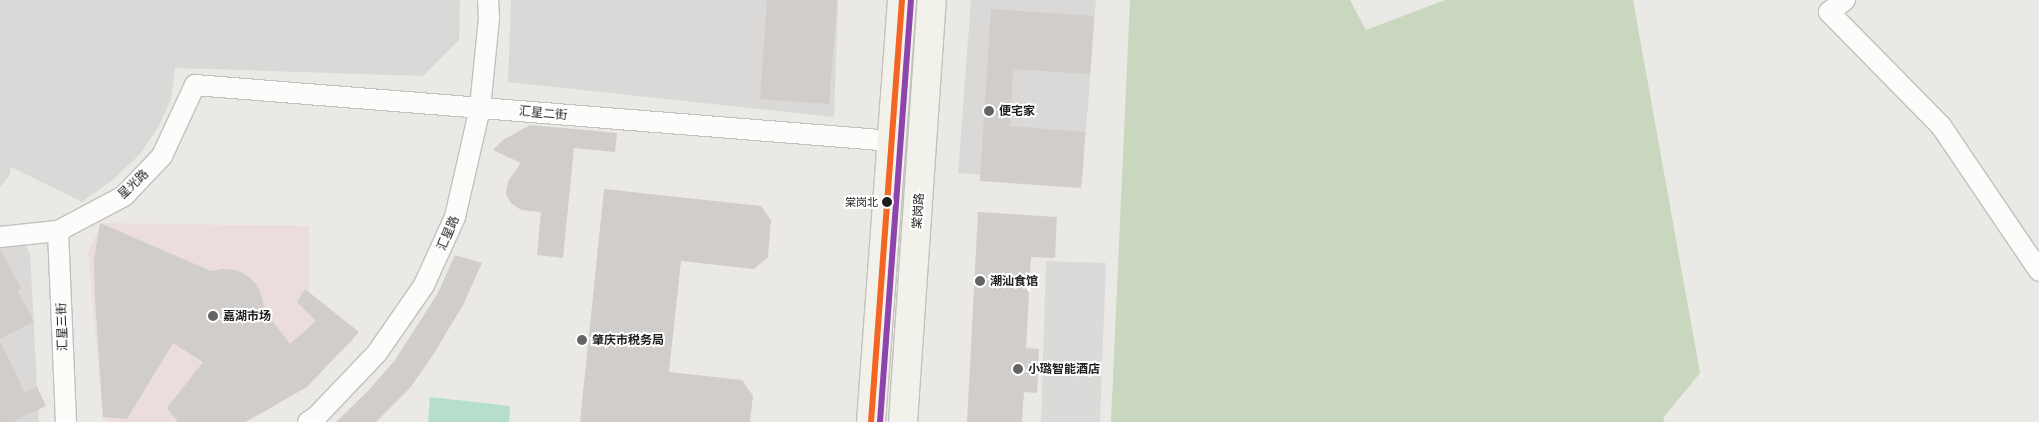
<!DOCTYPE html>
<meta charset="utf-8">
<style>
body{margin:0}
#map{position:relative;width:2039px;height:422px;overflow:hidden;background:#ebe9e6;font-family:"Open Sans","Noto Sans SC",sans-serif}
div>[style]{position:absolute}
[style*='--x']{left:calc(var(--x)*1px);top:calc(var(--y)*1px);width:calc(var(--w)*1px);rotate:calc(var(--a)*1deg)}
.residential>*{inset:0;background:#dad9d7}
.commercial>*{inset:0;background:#ecdddd}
.forest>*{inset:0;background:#c8d7bd}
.pitch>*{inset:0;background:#b5dfca}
.parking>*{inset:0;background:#dbdad9}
.building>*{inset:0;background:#d0cdcb}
.roads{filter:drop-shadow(1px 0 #c2c1c0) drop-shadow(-1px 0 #c2c1c0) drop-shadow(0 1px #c2c1c0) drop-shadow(0 -1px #c2c1c0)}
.minor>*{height:20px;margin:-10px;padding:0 10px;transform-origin:10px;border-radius:10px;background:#fcfcfb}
.secondary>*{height:28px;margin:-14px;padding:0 14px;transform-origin:14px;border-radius:14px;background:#f3f2ea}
.bus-1>*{height:6px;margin:-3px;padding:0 3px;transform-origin:3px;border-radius:3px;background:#f26522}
.bus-2>*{height:6px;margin:-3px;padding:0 3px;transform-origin:3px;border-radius:3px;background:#8e44ad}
.dots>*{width:14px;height:14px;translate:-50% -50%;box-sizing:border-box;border:2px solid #fff;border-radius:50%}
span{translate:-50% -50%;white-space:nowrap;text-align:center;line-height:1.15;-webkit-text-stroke:4px #fff;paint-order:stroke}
.bus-label{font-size:11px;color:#1d1d1d}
.right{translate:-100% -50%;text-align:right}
.poi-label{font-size:12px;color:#1d1d1d;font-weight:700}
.left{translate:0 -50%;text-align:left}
.street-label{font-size:12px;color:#1d1d1d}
</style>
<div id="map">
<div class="residential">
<i style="clip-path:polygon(0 0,460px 0,459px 40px,423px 76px,175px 68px,171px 99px,159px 126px,140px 154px,114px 179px,82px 202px,11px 167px,9px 176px,0 187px)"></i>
<i style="clip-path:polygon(511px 0,838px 0,834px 117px,508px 82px)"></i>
<i style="clip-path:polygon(971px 0,1096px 0,1082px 183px,958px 173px)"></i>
<i style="clip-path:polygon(0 231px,17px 233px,30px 253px,39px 422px,0 422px)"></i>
</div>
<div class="commercial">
<i style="clip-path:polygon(102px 223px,309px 226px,309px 292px,354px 340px,303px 386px,267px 411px,246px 422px,109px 422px,103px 418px,88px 252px)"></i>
</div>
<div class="forest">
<i style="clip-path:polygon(1130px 0,1350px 0,1366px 30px,1445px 0,1633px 0,1700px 373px,1663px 418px,1665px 422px,1111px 422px)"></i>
</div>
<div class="pitch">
<i style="clip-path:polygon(430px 397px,510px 406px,509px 422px,428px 422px)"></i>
</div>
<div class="parking">
<i style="clip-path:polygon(1046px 261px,1106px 263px,1100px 422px,1041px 422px)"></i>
</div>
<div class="building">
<i style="clip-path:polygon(767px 0,837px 0,829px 104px,760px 99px)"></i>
<i style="clip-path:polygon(991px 9px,1094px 16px,1090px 74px,1013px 69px,1010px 126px,1085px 132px,1081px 188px,980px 181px)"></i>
<i style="clip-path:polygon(530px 125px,617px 133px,615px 152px,574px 148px,563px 258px,537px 255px,541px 212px,521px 210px,511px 203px,506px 194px,508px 181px,521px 163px,493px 150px,503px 140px)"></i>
<i style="clip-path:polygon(604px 189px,761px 206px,771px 220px,768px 257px,754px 269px,681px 261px,669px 372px,742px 380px,753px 396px,750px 422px,580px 422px)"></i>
<i style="clip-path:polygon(978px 212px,1057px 217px,1055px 258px,1031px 257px,1026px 348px,1039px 349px,1037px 393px,1024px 392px,1022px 422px,967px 422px)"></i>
<i style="clip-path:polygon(100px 223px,211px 271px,223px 269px,236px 270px,248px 276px,257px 285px,262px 297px,264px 310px,290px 344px,316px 321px,297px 302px,305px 289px,359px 332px,307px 387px,245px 422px,178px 422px,167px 408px,203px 362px,173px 343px,127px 419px,103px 417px,95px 299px,94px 259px)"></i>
<i style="clip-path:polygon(0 249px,21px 288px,18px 291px,34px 322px,0 339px)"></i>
<i style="clip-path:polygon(455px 255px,482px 263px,463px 305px,433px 355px,410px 388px,376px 422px,336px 422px,368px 391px,395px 360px,438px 293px)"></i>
<i style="clip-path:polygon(0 341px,25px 393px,37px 387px,46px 406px,12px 422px,0 422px)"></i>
</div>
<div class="roads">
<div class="minor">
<i style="--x:1845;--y:0;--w:20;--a:143"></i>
<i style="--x:1829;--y:12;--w:160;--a:45.5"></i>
<i style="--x:1941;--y:126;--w:175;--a:55.9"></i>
<i style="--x:58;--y:231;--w:191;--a:87.6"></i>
<i style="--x:0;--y:237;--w:58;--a:-5.9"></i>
<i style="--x:58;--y:231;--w:75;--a:-27.9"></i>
<i style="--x:124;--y:196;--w:55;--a:-46.5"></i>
<i style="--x:162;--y:156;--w:78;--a:-65.1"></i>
<i style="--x:195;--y:85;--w:699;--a:4.59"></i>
<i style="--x:308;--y:422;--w:9;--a:-32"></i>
<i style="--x:316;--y:417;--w:88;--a:-46.4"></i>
<i style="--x:377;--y:353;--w:83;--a:-55.3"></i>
<i style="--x:424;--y:285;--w:75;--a:-65.5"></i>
<i style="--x:455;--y:217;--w:112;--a:-77.1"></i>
<i style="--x:480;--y:108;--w:90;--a:-84.3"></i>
<i style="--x:489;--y:18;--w:18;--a:-93"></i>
</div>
<div class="secondary">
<i style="--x:871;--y:422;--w:423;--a:-85.8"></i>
<i style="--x:903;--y:422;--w:423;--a:-86.1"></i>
</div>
</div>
<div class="bus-1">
<i style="--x:871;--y:422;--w:423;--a:-85.8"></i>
</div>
<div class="bus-2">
<i style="--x:880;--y:422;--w:422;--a:-85.8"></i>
</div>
<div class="dots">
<i style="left:989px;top:111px;background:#656463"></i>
<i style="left:887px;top:202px;background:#1d1d1d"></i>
<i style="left:980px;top:281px;background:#656463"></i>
<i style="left:213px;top:316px;background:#656463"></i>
<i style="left:582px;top:340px;background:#656463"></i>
<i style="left:1018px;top:369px;background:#656463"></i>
</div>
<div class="bus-label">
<span class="right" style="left:878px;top:202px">棠岗北</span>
</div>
<div class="poi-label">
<span class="left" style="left:999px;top:111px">便宅家</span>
<span class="left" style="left:990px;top:281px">潮汕食馆</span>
<span class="left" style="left:223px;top:316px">嘉湖市场</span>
<span class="left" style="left:592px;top:340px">肇庆市税务局</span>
<span class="left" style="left:1028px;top:369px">小璐智能酒店</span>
</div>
<div class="street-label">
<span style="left:543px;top:113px;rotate:5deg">汇星二街</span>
<span style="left:133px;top:184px;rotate:-43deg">星光路</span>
<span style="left:918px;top:211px;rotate:-86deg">棠岗路</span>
<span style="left:448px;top:233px;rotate:-67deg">汇星路</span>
<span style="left:62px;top:327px;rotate:-92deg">汇星三街</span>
</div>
</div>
